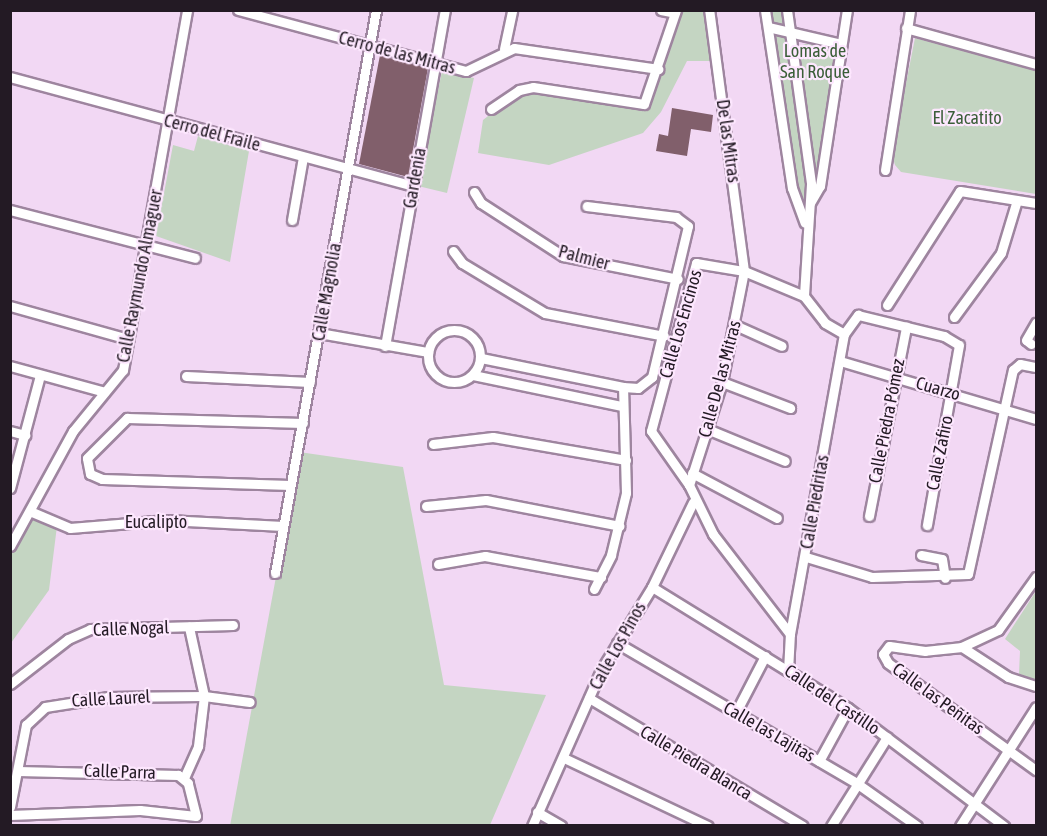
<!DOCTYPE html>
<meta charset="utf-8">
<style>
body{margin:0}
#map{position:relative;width:1047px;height:836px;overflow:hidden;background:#f2d8f4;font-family:"Asap Condensed",sans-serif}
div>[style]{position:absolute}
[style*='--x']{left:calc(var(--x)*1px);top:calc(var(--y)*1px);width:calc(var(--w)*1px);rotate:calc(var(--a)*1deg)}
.green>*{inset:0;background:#c4d5c2}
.building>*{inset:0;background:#815f6b}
.roads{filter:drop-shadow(2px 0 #9e859f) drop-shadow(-2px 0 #9e859f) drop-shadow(0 2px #9e859f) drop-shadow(0 -2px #9e859f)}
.minor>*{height:9px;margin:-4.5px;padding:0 4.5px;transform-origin:4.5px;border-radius:4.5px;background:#fff}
.minor>.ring{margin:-4.5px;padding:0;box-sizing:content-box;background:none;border:9px solid #fff;border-radius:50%}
span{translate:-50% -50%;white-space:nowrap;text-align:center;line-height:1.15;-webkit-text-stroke:4.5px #fde7fe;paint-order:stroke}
.park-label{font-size:18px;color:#3b5e38}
.street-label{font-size:18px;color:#231a24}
.frame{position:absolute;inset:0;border:12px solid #231a24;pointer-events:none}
</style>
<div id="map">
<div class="green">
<i style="clip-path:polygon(679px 11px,706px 11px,711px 61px,687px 61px,661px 112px,643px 133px,549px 165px,478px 153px,483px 120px,529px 84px,650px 100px)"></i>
<i style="clip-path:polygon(769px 11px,785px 11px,810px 191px,805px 201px,797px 190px)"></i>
<i style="clip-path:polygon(915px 38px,1036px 71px,1036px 194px,901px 172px,895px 165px,892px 154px)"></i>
<i style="clip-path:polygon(804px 44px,833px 46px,836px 58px,814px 195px,795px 56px)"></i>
<i style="clip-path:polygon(442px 71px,474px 78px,447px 193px,418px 186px)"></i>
<i style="clip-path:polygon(198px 136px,249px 151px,230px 262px,156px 236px,173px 145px,194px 151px)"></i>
<i style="clip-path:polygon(299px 452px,403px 467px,444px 685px,546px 695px,490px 825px,230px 826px)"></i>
<i style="clip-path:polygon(34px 516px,57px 526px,49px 590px,11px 643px,11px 554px)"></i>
<i style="clip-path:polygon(1036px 591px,1036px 680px,1019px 674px,1020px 651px,1005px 639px)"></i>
</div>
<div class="building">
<i style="clip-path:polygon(380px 55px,428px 68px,408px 177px,359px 164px)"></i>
<i style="clip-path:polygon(672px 108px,713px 115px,711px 132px,691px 129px,687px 156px,656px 151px,659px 134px,668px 136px)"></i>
</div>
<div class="roads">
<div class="minor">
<i style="--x:238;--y:10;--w:236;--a:15"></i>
<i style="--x:466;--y:71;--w:53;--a:-25.6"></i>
<i style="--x:514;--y:48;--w:146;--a:8.3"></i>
<i style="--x:661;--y:10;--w:14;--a:12"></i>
<i style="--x:765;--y:10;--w:180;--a:81.4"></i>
<i style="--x:792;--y:188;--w:37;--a:70"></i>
<i style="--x:787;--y:10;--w:176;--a:82.1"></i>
<i style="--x:811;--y:184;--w:112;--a:93.6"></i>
<i style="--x:804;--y:296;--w:34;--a:52"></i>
<i style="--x:825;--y:323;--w:22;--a:30"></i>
<i style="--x:768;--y:27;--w:75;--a:13.1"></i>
<i style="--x:906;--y:28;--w:135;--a:15.5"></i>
<i style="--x:504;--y:49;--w:40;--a:-78"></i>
<i style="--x:10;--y:77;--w:418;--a:15.1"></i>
<i style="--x:491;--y:109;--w:34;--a:-34"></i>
<i style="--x:519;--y:90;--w:14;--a:-12"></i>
<i style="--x:533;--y:87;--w:112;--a:8.7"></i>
<i style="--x:644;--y:104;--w:99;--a:-71.2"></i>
<i style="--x:885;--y:170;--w:162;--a:-81.1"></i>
<i style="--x:474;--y:192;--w:13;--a:58"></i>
<i style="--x:481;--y:203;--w:98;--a:32.9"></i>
<i style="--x:563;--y:256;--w:117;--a:11.3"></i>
<i style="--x:810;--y:203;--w:20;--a:-60"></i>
<i style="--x:820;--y:186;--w:178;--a:-81.3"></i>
<i style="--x:10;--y:210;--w:191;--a:14.5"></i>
<i style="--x:292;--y:220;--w:64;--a:-80.1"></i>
<i style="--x:453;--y:251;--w:15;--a:53"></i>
<i style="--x:462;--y:263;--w:97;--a:31.1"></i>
<i style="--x:545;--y:313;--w:121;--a:10.9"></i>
<i style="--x:887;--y:305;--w:135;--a:-57.4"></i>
<i style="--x:960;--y:191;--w:77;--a:9"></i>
<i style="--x:10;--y:306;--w:123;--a:15.6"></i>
<i style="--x:954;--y:317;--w:79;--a:-53.7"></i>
<i style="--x:1001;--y:253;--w:55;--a:-73.2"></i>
<i style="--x:735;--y:325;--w:51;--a:24.1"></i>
<i class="ring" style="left:428px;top:330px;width:43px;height:43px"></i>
<i style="--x:319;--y:333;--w:111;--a:9.9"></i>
<i style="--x:1031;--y:344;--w:6;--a:-141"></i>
<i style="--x:1026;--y:340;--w:20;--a:-60"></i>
<i style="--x:385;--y:346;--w:341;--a:-79.9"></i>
<i style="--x:481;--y:358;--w:145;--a:11.5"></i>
<i style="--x:623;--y:387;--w:15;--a:4"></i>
<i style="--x:638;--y:388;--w:18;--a:-38"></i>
<i style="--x:652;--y:377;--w:155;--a:-76.6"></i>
<i style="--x:688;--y:226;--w:15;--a:-143"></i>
<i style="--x:676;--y:217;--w:90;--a:-173"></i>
<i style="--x:840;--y:361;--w:204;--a:16.5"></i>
<i style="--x:10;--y:366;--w:98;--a:15.3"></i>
<i style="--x:473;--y:375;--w:151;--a:11.8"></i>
<i style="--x:186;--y:376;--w:124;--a:2.8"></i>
<i style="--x:722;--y:382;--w:73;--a:20.9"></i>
<i style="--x:707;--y:429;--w:84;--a:22.3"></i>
<i style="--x:10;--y:431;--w:16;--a:15"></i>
<i style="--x:433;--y:444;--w:60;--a:-6.7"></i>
<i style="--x:493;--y:437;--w:135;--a:9.8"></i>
<i style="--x:692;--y:473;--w:96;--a:27.9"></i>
<i style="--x:290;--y:485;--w:188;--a:-178.2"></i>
<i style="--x:102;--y:479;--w:13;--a:-157"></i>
<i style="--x:90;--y:474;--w:16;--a:-101"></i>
<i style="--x:87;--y:458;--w:57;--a:-45"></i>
<i style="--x:127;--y:418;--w:176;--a:1.6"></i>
<i style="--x:689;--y:485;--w:108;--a:-72.2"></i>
<i style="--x:722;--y:382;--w:113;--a:-78.8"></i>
<i style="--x:744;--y:271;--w:263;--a:-97.6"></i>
<i style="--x:10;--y:488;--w:117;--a:-75.1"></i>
<i style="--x:426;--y:506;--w:60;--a:-5.7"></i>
<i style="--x:486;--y:500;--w:136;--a:11"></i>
<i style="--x:32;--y:512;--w:41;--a:22.8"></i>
<i style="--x:70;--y:528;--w:97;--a:-4.7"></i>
<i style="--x:167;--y:520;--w:116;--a:3"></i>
<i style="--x:869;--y:516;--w:193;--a:-78.9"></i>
<i style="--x:10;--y:546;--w:131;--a:-61.3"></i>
<i style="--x:73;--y:431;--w:79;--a:-50.7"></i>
<i style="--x:123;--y:370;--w:366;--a:-79.9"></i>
<i style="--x:921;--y:555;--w:21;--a:11"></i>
<i style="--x:942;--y:559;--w:19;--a:81"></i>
<i style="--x:806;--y:557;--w:69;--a:16.9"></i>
<i style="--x:872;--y:577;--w:96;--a:-1.8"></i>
<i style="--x:968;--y:574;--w:209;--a:-77.6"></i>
<i style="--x:1013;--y:370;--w:9;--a:-41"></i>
<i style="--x:1020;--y:364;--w:16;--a:11"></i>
<i style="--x:438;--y:564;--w:48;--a:-9.7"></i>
<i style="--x:485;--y:556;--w:118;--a:10.3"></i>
<i style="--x:275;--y:573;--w:572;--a:-79.83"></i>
<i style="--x:1036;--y:577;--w:65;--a:125.6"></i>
<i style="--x:998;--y:630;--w:40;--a:155"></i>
<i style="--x:962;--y:647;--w:37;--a:174"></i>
<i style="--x:925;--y:651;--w:36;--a:-172"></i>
<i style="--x:889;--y:646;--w:10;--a:127"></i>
<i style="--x:883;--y:654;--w:10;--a:61"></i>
<i style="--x:888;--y:663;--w:183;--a:35.9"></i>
<i style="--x:652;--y:587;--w:230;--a:31.7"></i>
<i style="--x:848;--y:708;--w:196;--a:37.1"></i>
<i style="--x:594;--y:589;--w:38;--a:-63"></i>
<i style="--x:611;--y:555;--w:64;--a:-76.4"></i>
<i style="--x:626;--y:493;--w:106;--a:-91.6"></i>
<i style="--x:790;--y:634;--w:126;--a:-127.6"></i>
<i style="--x:713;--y:534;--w:55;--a:-116.1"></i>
<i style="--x:689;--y:485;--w:66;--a:-125.1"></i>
<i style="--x:651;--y:431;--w:174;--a:-75"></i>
<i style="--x:696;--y:263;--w:49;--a:9.5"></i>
<i style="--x:744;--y:271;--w:65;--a:22.6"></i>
<i style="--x:617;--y:643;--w:276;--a:30.3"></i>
<i style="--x:855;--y:782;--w:76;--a:35.4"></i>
<i style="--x:962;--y:647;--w:55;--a:33.1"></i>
<i style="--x:1008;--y:677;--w:29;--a:18"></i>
<i style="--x:788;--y:671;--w:37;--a:-87"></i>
<i style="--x:790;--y:634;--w:305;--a:-79.8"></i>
<i style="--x:844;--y:334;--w:24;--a:-54"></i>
<i style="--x:858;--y:315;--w:89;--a:13.7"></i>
<i style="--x:944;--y:336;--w:17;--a:31"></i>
<i style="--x:959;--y:345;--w:183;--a:100.1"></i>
<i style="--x:10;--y:684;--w:73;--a:-37.8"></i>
<i style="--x:68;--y:639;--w:24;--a:-24"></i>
<i style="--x:90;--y:629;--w:143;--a:-1.6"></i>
<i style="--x:589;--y:698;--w:249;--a:30.9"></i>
<i style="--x:736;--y:712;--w:63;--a:-62.6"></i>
<i style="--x:564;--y:758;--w:159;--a:25.3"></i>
<i style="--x:819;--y:761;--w:60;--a:-61.3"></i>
<i style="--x:184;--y:778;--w:35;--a:-66"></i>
<i style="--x:198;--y:746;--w:50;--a:-83.2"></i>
<i style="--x:204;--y:696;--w:71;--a:-102.3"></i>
<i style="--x:10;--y:807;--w:84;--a:-79"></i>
<i style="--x:26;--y:725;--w:26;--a:-43"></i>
<i style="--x:45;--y:707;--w:64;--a:-9"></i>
<i style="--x:108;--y:697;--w:96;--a:-0.6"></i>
<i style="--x:204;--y:696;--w:46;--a:7.4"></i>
<i style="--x:537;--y:812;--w:28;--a:30"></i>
<i style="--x:10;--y:815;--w:130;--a:-2.2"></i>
<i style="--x:140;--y:810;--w:56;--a:6.1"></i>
<i style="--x:196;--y:816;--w:34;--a:-104"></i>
<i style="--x:188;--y:783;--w:13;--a:-141"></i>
<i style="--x:178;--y:775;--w:160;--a:-178.6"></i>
<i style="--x:532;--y:826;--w:171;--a:-66.1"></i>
<i style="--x:601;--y:670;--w:97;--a:-58.4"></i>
<i style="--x:652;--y:587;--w:94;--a:-64.2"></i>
<i style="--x:831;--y:826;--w:105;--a:-57.8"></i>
<i style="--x:960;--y:826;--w:141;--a:-57.4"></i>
</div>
</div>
<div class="park-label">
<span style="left:815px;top:62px">Lomas de<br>San Roque</span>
<span style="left:967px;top:118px">El Zacatito</span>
</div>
<div class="street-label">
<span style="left:397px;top:53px;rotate:15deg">Cerro de las Mitras</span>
<span style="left:212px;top:133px;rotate:15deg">Cerro del Fraile</span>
<span style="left:728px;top:141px;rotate:82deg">De las Mitras</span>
<span style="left:415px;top:178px;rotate:-80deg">Gardenia</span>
<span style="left:584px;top:258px;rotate:15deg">Palmier</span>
<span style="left:140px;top:276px;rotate:-79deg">Calle Raymundo Almaguer</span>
<span style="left:327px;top:292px;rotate:-80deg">Calle Magnolia</span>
<span style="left:681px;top:324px;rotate:-74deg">Calle Los Encinos</span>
<span style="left:720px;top:379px;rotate:-75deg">Calle De las Mitras</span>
<span style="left:938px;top:389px;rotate:16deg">Cuarzo</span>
<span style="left:887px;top:421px;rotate:-79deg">Calle Piedra Pómez</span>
<span style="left:940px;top:453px;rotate:-79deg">Calle Zafiro</span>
<span style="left:815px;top:502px;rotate:-80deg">Calle Piedritas</span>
<span style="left:156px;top:522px">Eucalipto</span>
<span style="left:131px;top:629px;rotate:-2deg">Calle Nogal</span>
<span style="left:618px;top:646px;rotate:-61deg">Calle Los Pinos</span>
<span style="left:111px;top:699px;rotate:-3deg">Calle Laurel</span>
<span style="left:938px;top:699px;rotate:36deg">Calle las Peñitas</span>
<span style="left:832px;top:700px;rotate:34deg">Calle del Castillo</span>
<span style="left:769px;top:732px;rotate:30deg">Calle las Lajitas</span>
<span style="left:696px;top:763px;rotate:31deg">Calle Piedra Blanca</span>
<span style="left:120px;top:772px;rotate:2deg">Calle Parra</span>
</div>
<div class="frame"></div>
</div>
